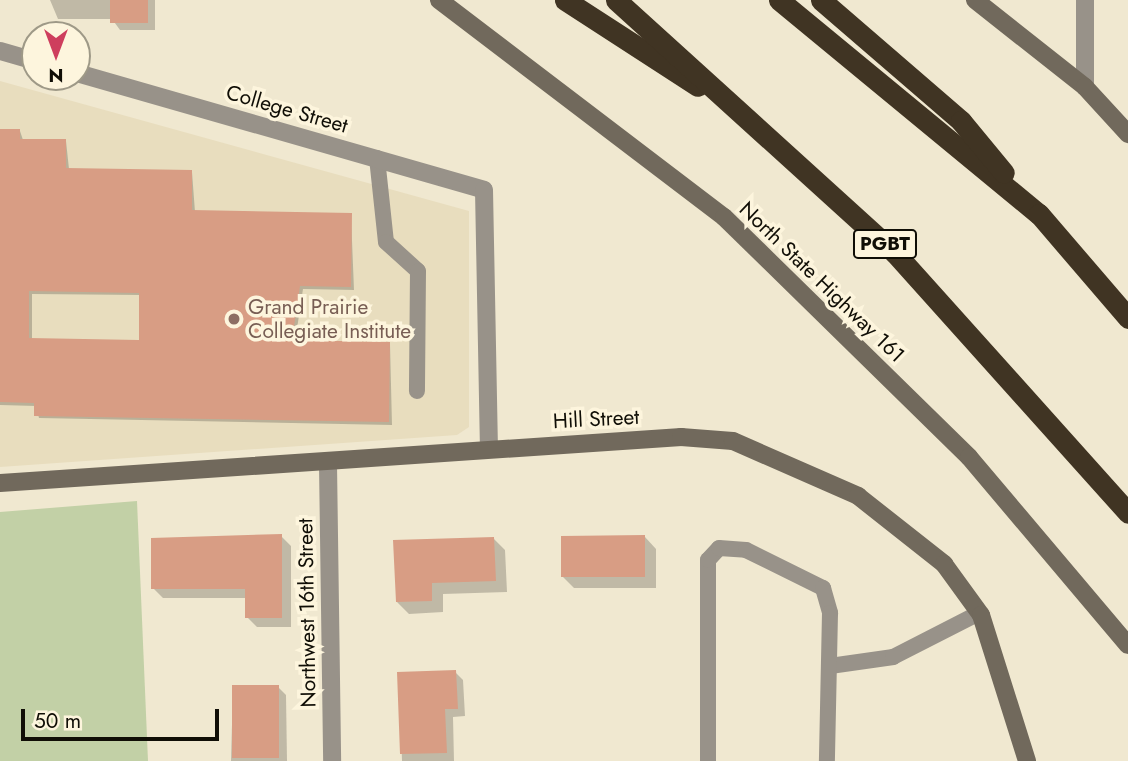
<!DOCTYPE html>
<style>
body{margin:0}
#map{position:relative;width:1128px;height:761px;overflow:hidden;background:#f0e8d0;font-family:Jost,sans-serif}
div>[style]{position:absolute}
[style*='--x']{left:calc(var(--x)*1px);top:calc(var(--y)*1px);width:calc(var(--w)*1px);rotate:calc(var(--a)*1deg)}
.built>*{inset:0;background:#e8ddbe}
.green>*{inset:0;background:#c2d0a6}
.shadow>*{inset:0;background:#0003}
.building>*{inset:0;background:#d89d84}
.lane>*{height:16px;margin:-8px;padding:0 8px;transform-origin:8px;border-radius:8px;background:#989289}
.street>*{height:18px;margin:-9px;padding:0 9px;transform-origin:9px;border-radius:9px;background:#989289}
.secondary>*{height:18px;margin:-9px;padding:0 9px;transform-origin:9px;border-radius:9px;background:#71695c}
.highway>*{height:21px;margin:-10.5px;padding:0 10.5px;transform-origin:10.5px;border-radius:10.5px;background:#403423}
.dots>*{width:19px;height:19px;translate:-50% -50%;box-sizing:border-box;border:4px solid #fdf5dd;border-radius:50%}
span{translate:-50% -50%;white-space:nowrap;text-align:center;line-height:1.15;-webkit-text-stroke:7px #fdf5dd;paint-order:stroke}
.shield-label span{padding:2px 5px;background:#fdf5dd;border:2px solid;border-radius:5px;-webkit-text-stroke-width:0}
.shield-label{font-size:19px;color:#100e06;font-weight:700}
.street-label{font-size:21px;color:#100e06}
.education-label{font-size:21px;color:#785e54}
.left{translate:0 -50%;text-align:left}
.north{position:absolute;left:21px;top:21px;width:70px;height:70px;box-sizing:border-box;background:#fdf5dd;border:2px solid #9e9987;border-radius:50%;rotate:180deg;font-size:19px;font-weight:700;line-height:28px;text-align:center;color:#100e06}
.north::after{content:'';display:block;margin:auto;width:24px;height:32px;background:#ce3e5d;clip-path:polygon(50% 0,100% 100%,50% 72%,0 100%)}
.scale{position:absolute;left:21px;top:709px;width:198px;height:32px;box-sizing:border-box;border:4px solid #100e06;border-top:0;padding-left:9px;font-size:21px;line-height:24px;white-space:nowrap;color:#100e06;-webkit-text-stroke:5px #fdf5dd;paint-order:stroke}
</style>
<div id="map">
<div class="built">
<i style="clip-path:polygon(0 81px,469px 211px,469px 427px,457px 435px,0 467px)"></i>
</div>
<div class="green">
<i style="clip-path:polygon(137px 501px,148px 761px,0 761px,0 512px)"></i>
</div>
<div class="shadow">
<i style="clip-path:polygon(50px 0,155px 0,155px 30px,120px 30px,112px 19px,58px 19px)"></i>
<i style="clip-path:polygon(evenodd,0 130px,20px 131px,23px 140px,66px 141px,69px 169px,192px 172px,195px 212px,351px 215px,354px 290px,303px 289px,295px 342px,390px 344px,392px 425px,39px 418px,36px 406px,0 405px,0 130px,32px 294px,141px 295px,140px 342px,32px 340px,32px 294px)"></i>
<i style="clip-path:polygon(281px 536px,291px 546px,291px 627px,257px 627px,247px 617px,247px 598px,163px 598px,153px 588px)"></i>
<i style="clip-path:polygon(645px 537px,656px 549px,656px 588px,574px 588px,562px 576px)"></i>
<i style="clip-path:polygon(493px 538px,505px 550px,507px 592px,443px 594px,443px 612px,409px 614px,397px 602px)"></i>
<i style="clip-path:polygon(455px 672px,463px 680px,465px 716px,453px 717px,454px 761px,402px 761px,399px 674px)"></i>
<i style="clip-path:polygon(233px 687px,278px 687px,286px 695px,287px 761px,231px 761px)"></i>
</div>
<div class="building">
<i style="clip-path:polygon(110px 0,148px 0,148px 23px,110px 23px)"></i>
<i style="clip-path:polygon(evenodd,0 129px,20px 129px,20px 139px,66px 139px,66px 168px,192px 170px,192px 210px,352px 213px,351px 287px,300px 286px,292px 340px,390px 342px,389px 422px,34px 416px,34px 403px,0 402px,0 129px,29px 291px,139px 293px,139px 340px,29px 338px,29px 291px)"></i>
<i style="clip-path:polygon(282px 534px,282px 618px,245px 618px,245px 589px,151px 589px,151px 538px)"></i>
<i style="clip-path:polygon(645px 535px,645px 577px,561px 577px,561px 536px)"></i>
<i style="clip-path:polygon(494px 537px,496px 581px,432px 583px,432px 601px,396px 602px,393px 540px)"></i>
<i style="clip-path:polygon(456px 670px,458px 709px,445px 709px,447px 753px,400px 754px,397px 672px)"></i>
<i style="clip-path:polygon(232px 685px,279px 685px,279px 758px,232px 758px)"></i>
</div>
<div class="lane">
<i style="--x:377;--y:158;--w:84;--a:83.9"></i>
<i style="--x:386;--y:242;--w:43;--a:42.2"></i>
<i style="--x:418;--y:271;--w:120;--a:90.5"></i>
<i style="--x:830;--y:666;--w:64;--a:-8.1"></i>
<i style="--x:893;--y:657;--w:97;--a:-27.1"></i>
<i style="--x:708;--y:761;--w:201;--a:-90"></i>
<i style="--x:708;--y:560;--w:16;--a:-47"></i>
<i style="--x:719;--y:548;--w:27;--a:4"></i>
<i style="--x:746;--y:550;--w:86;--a:26.3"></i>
<i style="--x:823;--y:588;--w:26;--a:74"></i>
<i style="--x:830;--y:613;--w:148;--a:91.2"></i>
</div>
<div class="street">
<i style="--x:1085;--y:0;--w:87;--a:90"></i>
<i style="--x:0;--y:51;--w:36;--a:16"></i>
<i style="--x:77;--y:73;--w:423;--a:16"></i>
<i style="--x:484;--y:190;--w:258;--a:88.9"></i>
<i style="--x:328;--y:464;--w:297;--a:89.2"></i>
</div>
<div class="secondary">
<i style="--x:439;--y:0;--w:358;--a:37.3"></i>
<i style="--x:724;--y:217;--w:343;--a:44.4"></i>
<i style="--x:969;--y:457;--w:246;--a:49.8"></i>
<i style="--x:975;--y:0;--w:140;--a:38.3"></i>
<i style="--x:1085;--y:87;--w:64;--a:47.5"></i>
<i style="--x:0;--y:483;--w:683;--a:-3.86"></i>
<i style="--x:681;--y:437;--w:52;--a:4.4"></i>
<i style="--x:733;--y:441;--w:137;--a:23.7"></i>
<i style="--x:858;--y:496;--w:110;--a:38.3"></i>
<i style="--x:944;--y:564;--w:63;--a:54"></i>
<i style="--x:981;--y:615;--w:153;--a:72.5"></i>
</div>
<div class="highway">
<i style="--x:565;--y:0;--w:158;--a:32.9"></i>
<i style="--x:616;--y:0;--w:377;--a:42.2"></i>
<i style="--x:895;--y:253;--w:349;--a:48.1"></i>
<i style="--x:779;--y:0;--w:337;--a:39.5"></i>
<i style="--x:1039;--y:214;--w:137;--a:49.4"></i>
<i style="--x:821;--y:0;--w:185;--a:40.8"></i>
<i style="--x:961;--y:121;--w:67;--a:50.4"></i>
</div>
<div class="dots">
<i style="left:234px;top:319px;background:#8d6e63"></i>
</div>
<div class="shield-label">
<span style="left:885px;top:244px">PGBT</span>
</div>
<div class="street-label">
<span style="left:287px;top:109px;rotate:16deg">College Street</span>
<span style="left:822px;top:282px;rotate:44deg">North State Highway 161</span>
<span style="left:596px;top:419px;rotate:-3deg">Hill Street</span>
<span style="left:307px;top:613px;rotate:-91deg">Northwest 16th Street</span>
</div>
<div class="education-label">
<span class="left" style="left:248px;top:319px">Grand Prairie<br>Collegiate Institute</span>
</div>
<div class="north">N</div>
<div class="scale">50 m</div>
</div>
